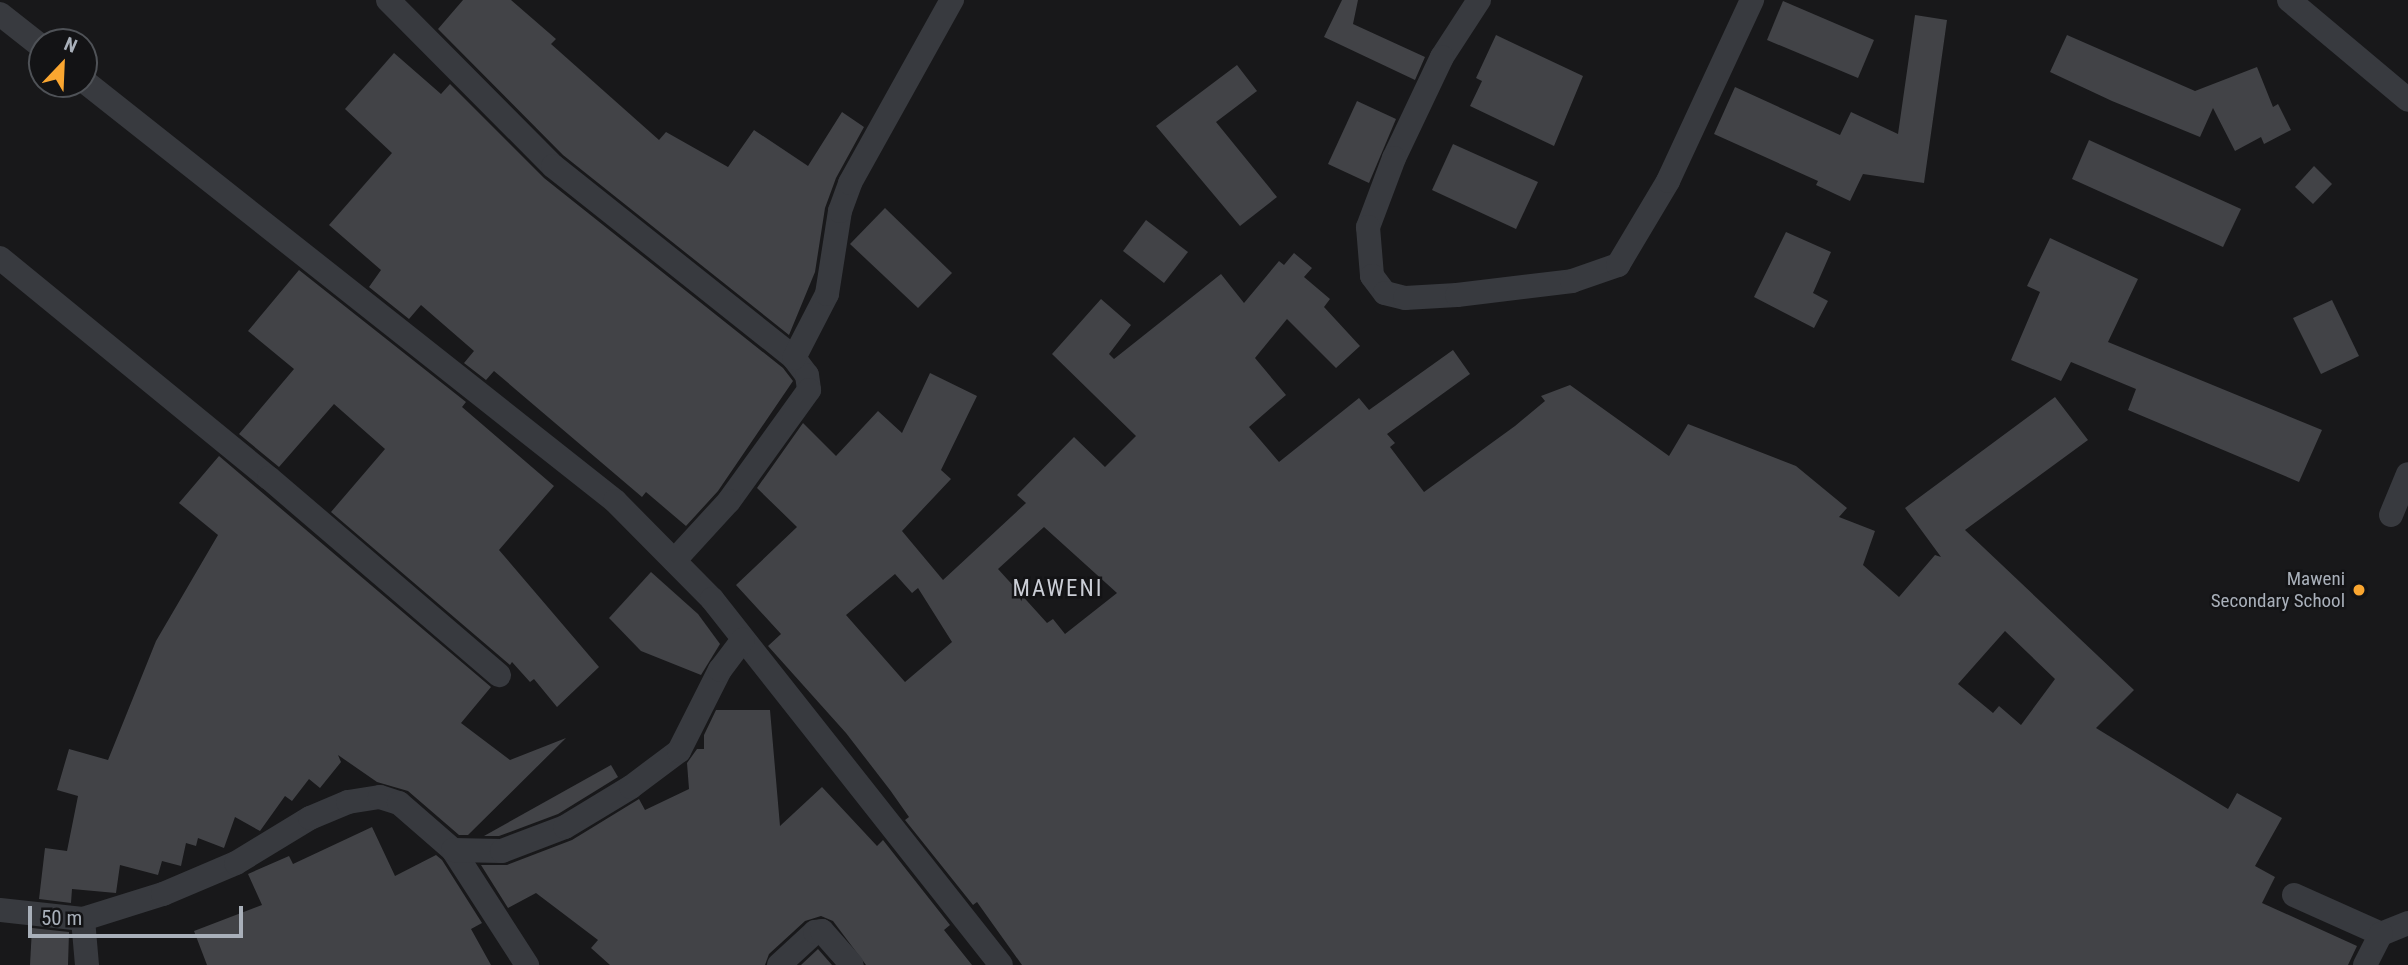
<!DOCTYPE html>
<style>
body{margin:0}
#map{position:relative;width:2408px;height:965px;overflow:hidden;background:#18181a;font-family:"Roboto Condensed",sans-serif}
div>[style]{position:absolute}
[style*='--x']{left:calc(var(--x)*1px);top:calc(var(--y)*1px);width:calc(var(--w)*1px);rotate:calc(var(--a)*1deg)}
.building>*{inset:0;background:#424347}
.minor>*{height:24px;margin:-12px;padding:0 12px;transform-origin:12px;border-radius:12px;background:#383a3f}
.dots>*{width:19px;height:19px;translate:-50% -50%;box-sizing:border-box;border:4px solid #131315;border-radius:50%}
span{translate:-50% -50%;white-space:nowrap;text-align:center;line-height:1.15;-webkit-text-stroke:5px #131315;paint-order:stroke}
.poi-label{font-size:19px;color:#a9b0ba}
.right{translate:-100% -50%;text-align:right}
.quarter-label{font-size:23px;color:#cbced6;letter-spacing:2px}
.north{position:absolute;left:28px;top:28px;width:70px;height:70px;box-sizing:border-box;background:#131315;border:2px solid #4f5257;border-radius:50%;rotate:23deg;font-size:19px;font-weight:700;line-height:28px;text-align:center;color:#a9b0ba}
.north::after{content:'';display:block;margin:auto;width:24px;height:32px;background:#faa630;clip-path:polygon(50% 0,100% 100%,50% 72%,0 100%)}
.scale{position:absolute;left:28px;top:906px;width:215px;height:32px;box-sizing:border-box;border:4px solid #a9b0ba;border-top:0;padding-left:9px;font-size:21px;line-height:24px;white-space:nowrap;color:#a9b0ba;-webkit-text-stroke:5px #131315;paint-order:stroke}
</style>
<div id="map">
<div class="building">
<i style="clip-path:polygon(463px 0,511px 0,556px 39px,551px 44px,659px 140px,666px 132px,728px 167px,754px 130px,808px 166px,842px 112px,864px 127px,836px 178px,825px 208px,815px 272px,789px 335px,563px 155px,438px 29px)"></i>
<i style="clip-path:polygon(1342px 0,1358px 0,1353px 24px,1425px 57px,1415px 80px,1324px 37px)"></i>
<i style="clip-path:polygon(1783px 1px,1874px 40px,1858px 78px,1767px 40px)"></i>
<i style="clip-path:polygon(1915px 15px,1947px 20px,1924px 183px,1863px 174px,1850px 201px,1816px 185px,1818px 181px,1714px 134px,1735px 87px,1840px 135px,1851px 112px,1898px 134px)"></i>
<i style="clip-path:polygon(1496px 35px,1583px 76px,1554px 146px,1470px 106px,1482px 81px,1476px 78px)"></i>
<i style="clip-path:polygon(2067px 35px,2195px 91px,2257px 67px,2273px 107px,2278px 104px,2291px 130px,2264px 144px,2261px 137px,2235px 151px,2213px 108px,2200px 137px,2112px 101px,2050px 72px)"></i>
<i style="clip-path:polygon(394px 53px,441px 94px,450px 84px,544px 178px,783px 368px,793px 381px,718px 491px,686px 526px,646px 492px,642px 497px,494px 371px,486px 380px,464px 363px,474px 351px,421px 305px,409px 319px,369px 287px,381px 270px,329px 225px,392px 153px,345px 109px)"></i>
<i style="clip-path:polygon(1237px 65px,1257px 91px,1216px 122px,1277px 197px,1240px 226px,1156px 126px)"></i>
<i style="clip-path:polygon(1357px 101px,1396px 119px,1369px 183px,1328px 164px)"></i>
<i style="clip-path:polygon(2089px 140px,2241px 209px,2223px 247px,2072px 179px)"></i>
<i style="clip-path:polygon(1453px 144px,1538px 182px,1516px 229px,1432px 190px)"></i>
<i style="clip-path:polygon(2314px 166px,2332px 184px,2313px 204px,2295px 187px)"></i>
<i style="clip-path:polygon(885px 208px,952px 273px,918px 308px,850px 244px)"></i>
<i style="clip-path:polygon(1146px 220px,1188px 252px,1164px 283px,1123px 251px)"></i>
<i style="clip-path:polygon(1786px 232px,1831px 252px,1813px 293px,1828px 301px,1814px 328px,1754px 297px)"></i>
<i style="clip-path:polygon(2050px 238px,2138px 279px,2108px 342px,2322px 430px,2299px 482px,2128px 410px,2136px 389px,2071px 362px,2061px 381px,2011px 360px,2040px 292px,2027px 286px)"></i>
<i style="clip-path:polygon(evenodd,1294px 253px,1312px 268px,1304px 277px,1330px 299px,1324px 307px,1360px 346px,1336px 368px,1287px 319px,1255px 358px,1286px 395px,1249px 427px,1279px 462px,1359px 398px,1369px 410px,1453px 350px,1470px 374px,1387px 434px,1395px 443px,1390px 447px,1424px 492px,1515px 426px,1545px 401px,1541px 396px,1570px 385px,1669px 456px,1688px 424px,1796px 466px,1847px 508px,1839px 517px,1875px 531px,1863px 565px,1899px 597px,1935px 555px,1941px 557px,1905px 508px,2055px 397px,2088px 440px,1965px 530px,2134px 690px,2096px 728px,2228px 809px,2237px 793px,2282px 818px,2255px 866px,2275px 877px,2262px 903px,2357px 946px,2348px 965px,1022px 965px,977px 902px,973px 905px,905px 820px,909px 817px,890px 790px,846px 733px,768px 646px,781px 634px,736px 585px,797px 527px,757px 488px,803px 423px,836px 456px,878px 411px,902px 433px,930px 373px,977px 396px,941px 470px,951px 479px,902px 531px,943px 580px,1026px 503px,1017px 495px,1074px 437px,1105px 467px,1136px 436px,1052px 354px,1101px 299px,1131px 325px,1109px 354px,1114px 359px,1221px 274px,1244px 303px,1279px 261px,1284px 265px,1294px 253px,1044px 527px,1117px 593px,1065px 634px,1053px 619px,1047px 623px,998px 569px,1044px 527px,1294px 253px,895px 574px,912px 593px,918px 588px,952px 642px,905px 682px,846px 615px,895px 574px,1294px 253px,2005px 631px,2055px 679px,2021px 725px,1999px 706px,1993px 713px,1958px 684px,2005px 631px)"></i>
<i style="clip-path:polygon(299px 270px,466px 402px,462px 407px,554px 486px,499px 550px,599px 667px,557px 707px,534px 679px,530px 682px,512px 662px,510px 665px,331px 512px,385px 449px,334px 404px,279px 467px,239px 434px,294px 369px,248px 331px)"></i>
<i style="clip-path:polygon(2332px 300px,2359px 356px,2321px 374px,2293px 318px)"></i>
<i style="clip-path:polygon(219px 456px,491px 687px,461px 723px,510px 760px,566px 738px,468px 835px,459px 835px,408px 791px,377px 782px,338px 755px,341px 762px,320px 788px,309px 779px,292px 801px,285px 796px,260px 831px,235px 817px,224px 848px,198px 838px,196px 846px,186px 843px,181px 866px,162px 861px,158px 875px,120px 865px,116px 893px,72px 889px,71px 903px,39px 899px,45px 848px,67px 851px,78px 796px,57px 790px,69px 749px,108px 760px,156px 641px,218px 535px,179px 503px)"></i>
<i style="clip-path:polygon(651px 572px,698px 614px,720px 644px,701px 675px,641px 651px,609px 618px)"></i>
<i style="clip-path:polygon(716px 710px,770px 710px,780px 826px,822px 787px,877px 846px,883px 840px,950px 925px,944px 930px,972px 965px,866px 965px,833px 921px,821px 916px,805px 921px,769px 954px,765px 965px,610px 965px,591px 948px,598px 940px,536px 893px,508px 908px,481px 865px,507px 865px,572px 840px,639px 799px,645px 810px,689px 789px,687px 763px,697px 749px,704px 749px,704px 735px)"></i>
<i style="clip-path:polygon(611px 765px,618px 777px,558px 814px,499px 836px,484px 836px)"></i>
<i style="clip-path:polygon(372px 827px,395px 876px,436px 855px,442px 860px,482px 923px,471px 929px,491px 965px,207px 965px,194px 931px,262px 905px,248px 874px,289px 856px,293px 864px)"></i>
<i style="clip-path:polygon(32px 928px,69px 932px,68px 965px,30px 965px)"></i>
<i style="clip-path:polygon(818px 949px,832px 965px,801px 965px)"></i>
</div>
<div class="minor">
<i style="--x:388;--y:0;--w:234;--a:45.2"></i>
<i style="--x:553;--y:166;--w:308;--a:38.5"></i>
<i style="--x:794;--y:358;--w:21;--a:53"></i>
<i style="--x:807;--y:375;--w:15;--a:82"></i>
<i style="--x:809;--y:390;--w:137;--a:125.8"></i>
<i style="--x:729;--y:501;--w:81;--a:132.5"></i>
<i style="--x:1479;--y:0;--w:68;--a:123"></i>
<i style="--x:1442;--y:57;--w:112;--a:115.4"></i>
<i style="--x:1394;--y:158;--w:74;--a:110.6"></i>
<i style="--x:1368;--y:227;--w:49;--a:85.3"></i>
<i style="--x:1372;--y:276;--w:21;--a:53"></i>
<i style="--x:1385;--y:293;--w:21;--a:14"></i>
<i style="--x:1405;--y:298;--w:52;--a:-3.3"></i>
<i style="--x:1457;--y:295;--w:116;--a:-6.9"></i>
<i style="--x:1572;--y:281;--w:49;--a:-19.2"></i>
<i style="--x:1618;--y:265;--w:98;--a:-59.2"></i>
<i style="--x:1668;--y:181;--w:200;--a:-65.1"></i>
<i style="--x:2289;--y:0;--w:155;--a:40"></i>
<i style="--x:0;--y:14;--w:53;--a:38.2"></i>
<i style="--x:84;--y:81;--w:677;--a:38.34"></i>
<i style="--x:615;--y:501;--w:138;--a:45.3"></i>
<i style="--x:712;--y:599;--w:466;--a:51.7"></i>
<i style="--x:0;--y:258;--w:348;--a:39.3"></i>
<i style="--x:269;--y:478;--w:303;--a:40.6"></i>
<i style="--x:794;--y:358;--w:72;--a:-62.7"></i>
<i style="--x:827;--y:294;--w:84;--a:-81.1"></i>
<i style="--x:840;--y:211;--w:30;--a:-70"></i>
<i style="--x:850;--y:183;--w:210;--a:-60.9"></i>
<i style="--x:2391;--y:515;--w:44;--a:-67.5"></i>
<i style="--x:453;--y:850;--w:137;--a:57.2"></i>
<i style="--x:2294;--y:895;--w:95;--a:24.1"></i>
<i style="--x:2381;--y:934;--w:29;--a:-22"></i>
<i style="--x:0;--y:910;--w:83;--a:6.2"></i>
<i style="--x:87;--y:965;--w:46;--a:-95"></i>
<i style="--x:83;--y:919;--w:84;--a:-17.4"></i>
<i style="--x:163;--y:894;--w:79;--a:-23"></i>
<i style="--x:236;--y:863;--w:87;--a:-31.3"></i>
<i style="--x:310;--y:818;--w:41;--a:-22.8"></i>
<i style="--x:348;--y:802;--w:32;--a:-9"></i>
<i style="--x:380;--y:797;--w:20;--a:18"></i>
<i style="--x:399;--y:803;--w:72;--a:41"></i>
<i style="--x:453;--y:850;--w:49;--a:1.2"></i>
<i style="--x:502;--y:851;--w:67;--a:-20.9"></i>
<i style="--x:565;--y:827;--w:77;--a:-31.2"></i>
<i style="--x:631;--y:787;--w:60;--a:-36.9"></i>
<i style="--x:679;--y:751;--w:91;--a:-63.2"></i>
<i style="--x:720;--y:670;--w:38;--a:-53"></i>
<i style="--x:779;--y:965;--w:49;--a:-42.5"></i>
<i style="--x:815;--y:932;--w:7;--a:-8"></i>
<i style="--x:822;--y:931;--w:45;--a:48.6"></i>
<i style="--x:2365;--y:965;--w:35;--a:-63"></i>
</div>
<div class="dots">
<i style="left:2359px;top:590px;background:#faa630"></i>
</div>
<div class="poi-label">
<span class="right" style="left:2345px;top:590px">Maweni<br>Secondary School</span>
</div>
<div class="quarter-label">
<span style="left:1058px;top:589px">MAWENI</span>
</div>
<div class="north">N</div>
<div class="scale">50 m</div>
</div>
